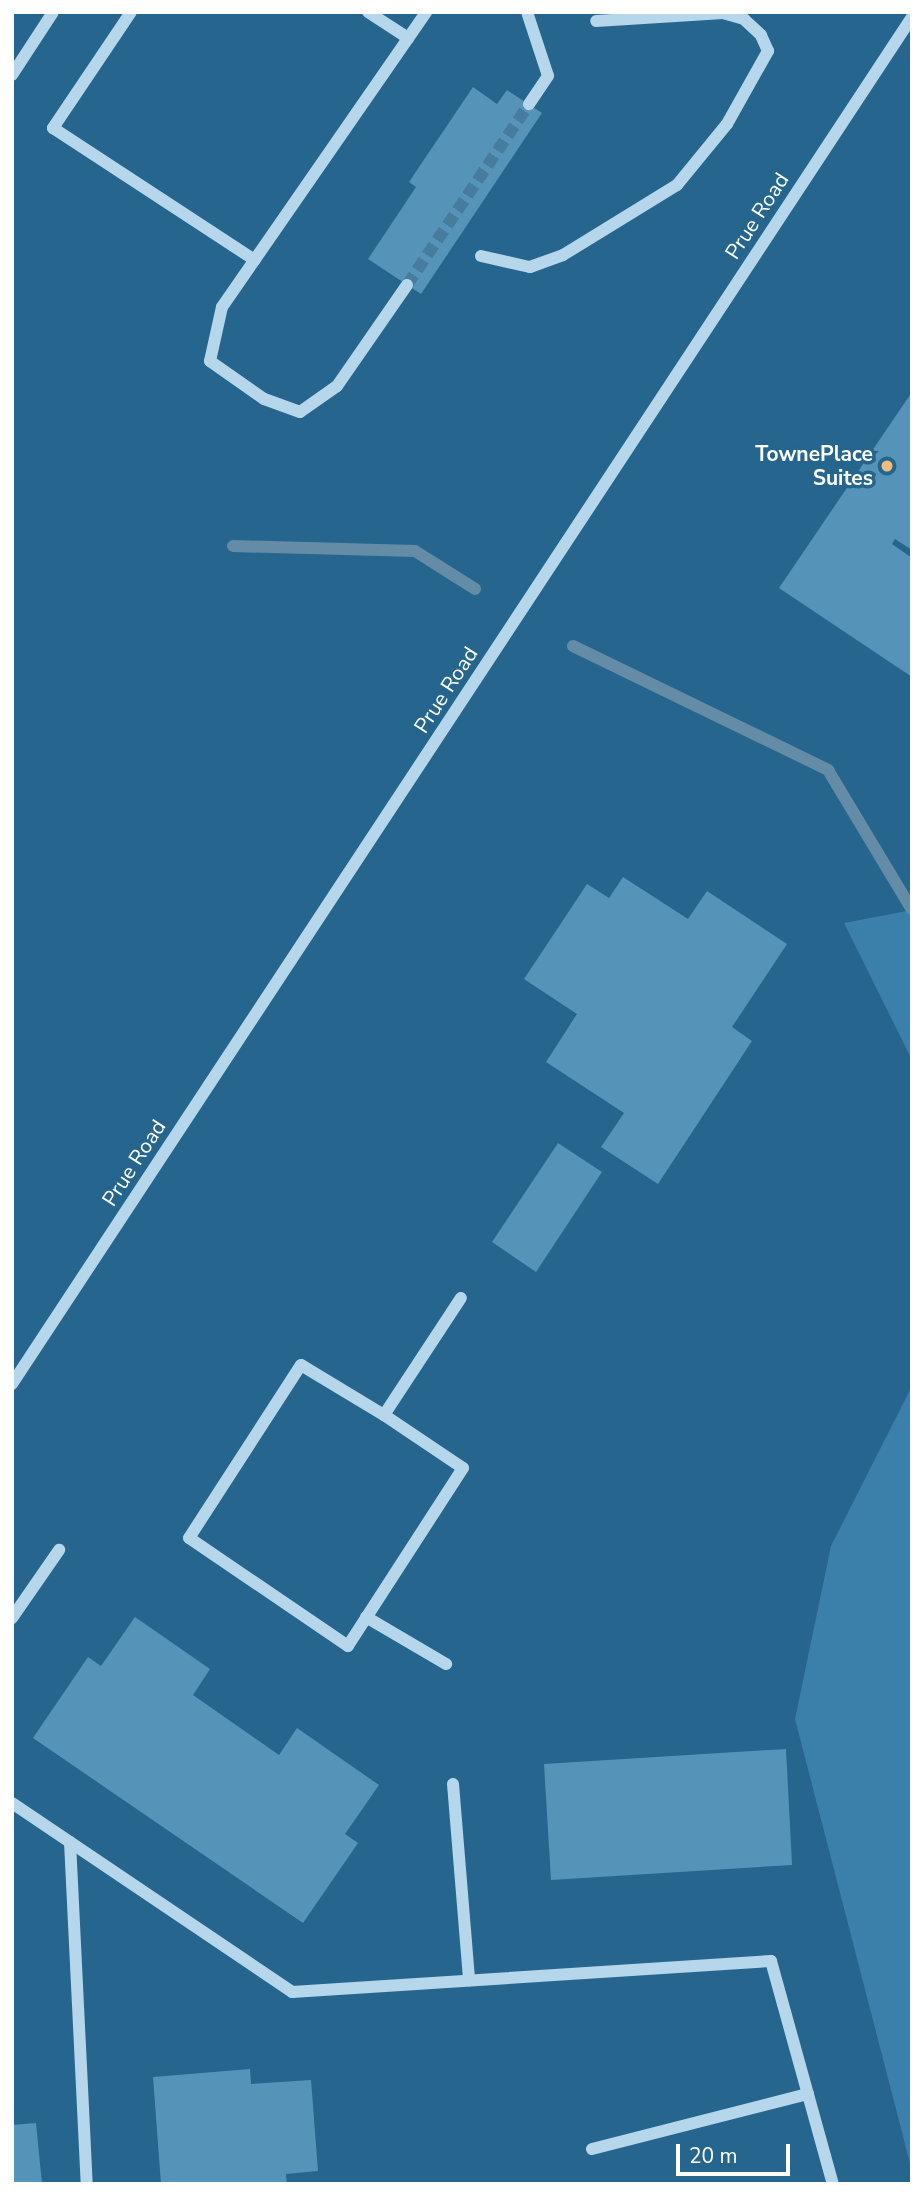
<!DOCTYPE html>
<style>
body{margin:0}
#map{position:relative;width:924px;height:2196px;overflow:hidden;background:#26658d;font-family:"Nunito Sans",sans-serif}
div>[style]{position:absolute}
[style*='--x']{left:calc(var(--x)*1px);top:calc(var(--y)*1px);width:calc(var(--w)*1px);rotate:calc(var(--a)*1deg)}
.green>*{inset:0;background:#3a80aa}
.stream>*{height:12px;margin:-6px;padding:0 6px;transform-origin:6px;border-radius:6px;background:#648ca7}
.building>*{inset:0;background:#5693b8}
.minor-tunnel>*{height:12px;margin-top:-6px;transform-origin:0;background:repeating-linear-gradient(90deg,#477c9e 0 12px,transparent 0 18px)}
.minor>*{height:12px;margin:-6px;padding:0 6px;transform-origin:6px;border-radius:6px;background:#b5d6eb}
.dots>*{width:19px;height:19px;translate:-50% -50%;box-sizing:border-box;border:4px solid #26658d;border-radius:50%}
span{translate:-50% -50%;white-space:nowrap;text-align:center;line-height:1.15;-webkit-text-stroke:7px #26658d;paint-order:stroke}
.street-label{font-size:21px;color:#fff}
.poi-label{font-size:21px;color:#fff;font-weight:700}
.right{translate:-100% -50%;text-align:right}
.frame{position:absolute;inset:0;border:14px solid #fff;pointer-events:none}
.scale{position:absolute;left:676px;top:2144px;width:114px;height:32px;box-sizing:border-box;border:4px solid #fff;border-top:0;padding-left:9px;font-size:21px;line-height:24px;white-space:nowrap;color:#fff;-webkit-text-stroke:5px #26658d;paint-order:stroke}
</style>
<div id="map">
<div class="green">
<i style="clip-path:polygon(912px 910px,912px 1060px,844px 923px)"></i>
<i style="clip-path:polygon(912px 1386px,912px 2171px,795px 1719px,831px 1546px)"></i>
</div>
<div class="stream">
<i style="--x:233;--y:546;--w:182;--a:1.6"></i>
<i style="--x:415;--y:551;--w:71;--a:32.3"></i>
<i style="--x:573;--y:646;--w:284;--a:25.9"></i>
<i style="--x:828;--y:770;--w:163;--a:59"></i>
</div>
<div class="building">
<i style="clip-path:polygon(473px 87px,497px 104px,507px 90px,542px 113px,421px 294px,368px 259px,416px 187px,409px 182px)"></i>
<i style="clip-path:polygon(912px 392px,912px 550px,895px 539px,892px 544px,912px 558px,912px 677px,779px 588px)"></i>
<i style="clip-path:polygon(623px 877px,688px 919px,707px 891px,787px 944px,732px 1027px,752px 1041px,658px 1184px,601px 1147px,624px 1113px,546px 1062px,577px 1014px,524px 979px,587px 884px,609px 898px)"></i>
<i style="clip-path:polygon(558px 1143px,602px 1172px,536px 1272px,492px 1242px)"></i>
<i style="clip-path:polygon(135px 1617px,210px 1669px,193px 1695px,279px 1755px,297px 1728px,379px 1785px,345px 1834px,358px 1843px,303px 1923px,33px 1738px,88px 1657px,101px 1666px)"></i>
<i style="clip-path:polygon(786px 1749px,792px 1865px,551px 1880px,544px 1764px)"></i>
<i style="clip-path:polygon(250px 2069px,251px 2084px,311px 2080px,318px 2171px,286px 2174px,287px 2184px,161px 2184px,153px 2077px)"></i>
<i style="clip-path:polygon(36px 2123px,42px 2184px,12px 2184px,12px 2125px)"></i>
</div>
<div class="minor-tunnel">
<i style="--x:407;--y:285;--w:218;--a:-56"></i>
</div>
<div class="minor">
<i style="--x:131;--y:12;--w:140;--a:123.9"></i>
<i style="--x:53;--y:128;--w:241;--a:33.2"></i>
<i style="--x:368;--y:12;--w:48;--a:33"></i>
<i style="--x:527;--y:12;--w:67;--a:71.8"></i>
<i style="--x:548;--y:76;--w:34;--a:124"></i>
<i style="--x:12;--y:75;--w:75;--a:-56.9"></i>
<i style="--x:481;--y:256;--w:50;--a:12.7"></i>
<i style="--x:530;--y:267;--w:35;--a:-20"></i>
<i style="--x:563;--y:255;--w:134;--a:-31.6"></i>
<i style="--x:677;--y:185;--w:79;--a:-50.7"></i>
<i style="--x:727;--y:124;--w:84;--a:-60.7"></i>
<i style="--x:768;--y:51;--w:17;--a:-114"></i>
<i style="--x:761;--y:35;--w:23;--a:-137"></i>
<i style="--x:744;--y:19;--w:22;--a:-164"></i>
<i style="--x:723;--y:13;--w:127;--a:176.4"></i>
<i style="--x:407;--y:285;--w:123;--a:124.7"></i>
<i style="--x:337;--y:386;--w:45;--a:144.9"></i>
<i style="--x:300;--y:412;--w:38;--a:-160"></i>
<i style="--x:264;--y:399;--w:66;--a:-144.9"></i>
<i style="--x:210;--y:361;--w:55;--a:-77.5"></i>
<i style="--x:222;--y:307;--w:359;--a:-55.3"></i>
<i style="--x:12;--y:1384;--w:1637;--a:-56.64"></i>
<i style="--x:384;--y:1415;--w:95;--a:33.9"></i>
<i style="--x:463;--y:1468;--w:212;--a:122.9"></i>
<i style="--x:348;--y:1646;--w:192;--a:-145.8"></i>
<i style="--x:189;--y:1538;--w:206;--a:-57.1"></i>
<i style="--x:301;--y:1365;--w:97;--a:31.1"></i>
<i style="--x:384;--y:1415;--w:140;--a:-56.7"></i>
<i style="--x:366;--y:1617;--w:93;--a:30.4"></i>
<i style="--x:12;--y:1618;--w:83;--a:-55.3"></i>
<i style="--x:453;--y:1784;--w:197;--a:85.3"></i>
<i style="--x:12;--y:1803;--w:338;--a:34"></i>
<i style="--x:292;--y:1992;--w:480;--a:-3.7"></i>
<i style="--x:771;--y:1961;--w:231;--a:74.5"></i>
<i style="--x:70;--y:1842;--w:342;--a:87.2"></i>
<i style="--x:592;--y:2149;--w:223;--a:-14.3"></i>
</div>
<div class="dots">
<i style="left:887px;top:466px;background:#f4bc7a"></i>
</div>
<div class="street-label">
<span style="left:757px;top:216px;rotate:-57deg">Prue Road</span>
<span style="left:446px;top:690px;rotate:-57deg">Prue Road</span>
<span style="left:134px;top:1163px;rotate:-57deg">Prue Road</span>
</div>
<div class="poi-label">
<span class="right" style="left:873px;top:466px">TownePlace<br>Suites</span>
</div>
<div class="frame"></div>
<div class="scale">20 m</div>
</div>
